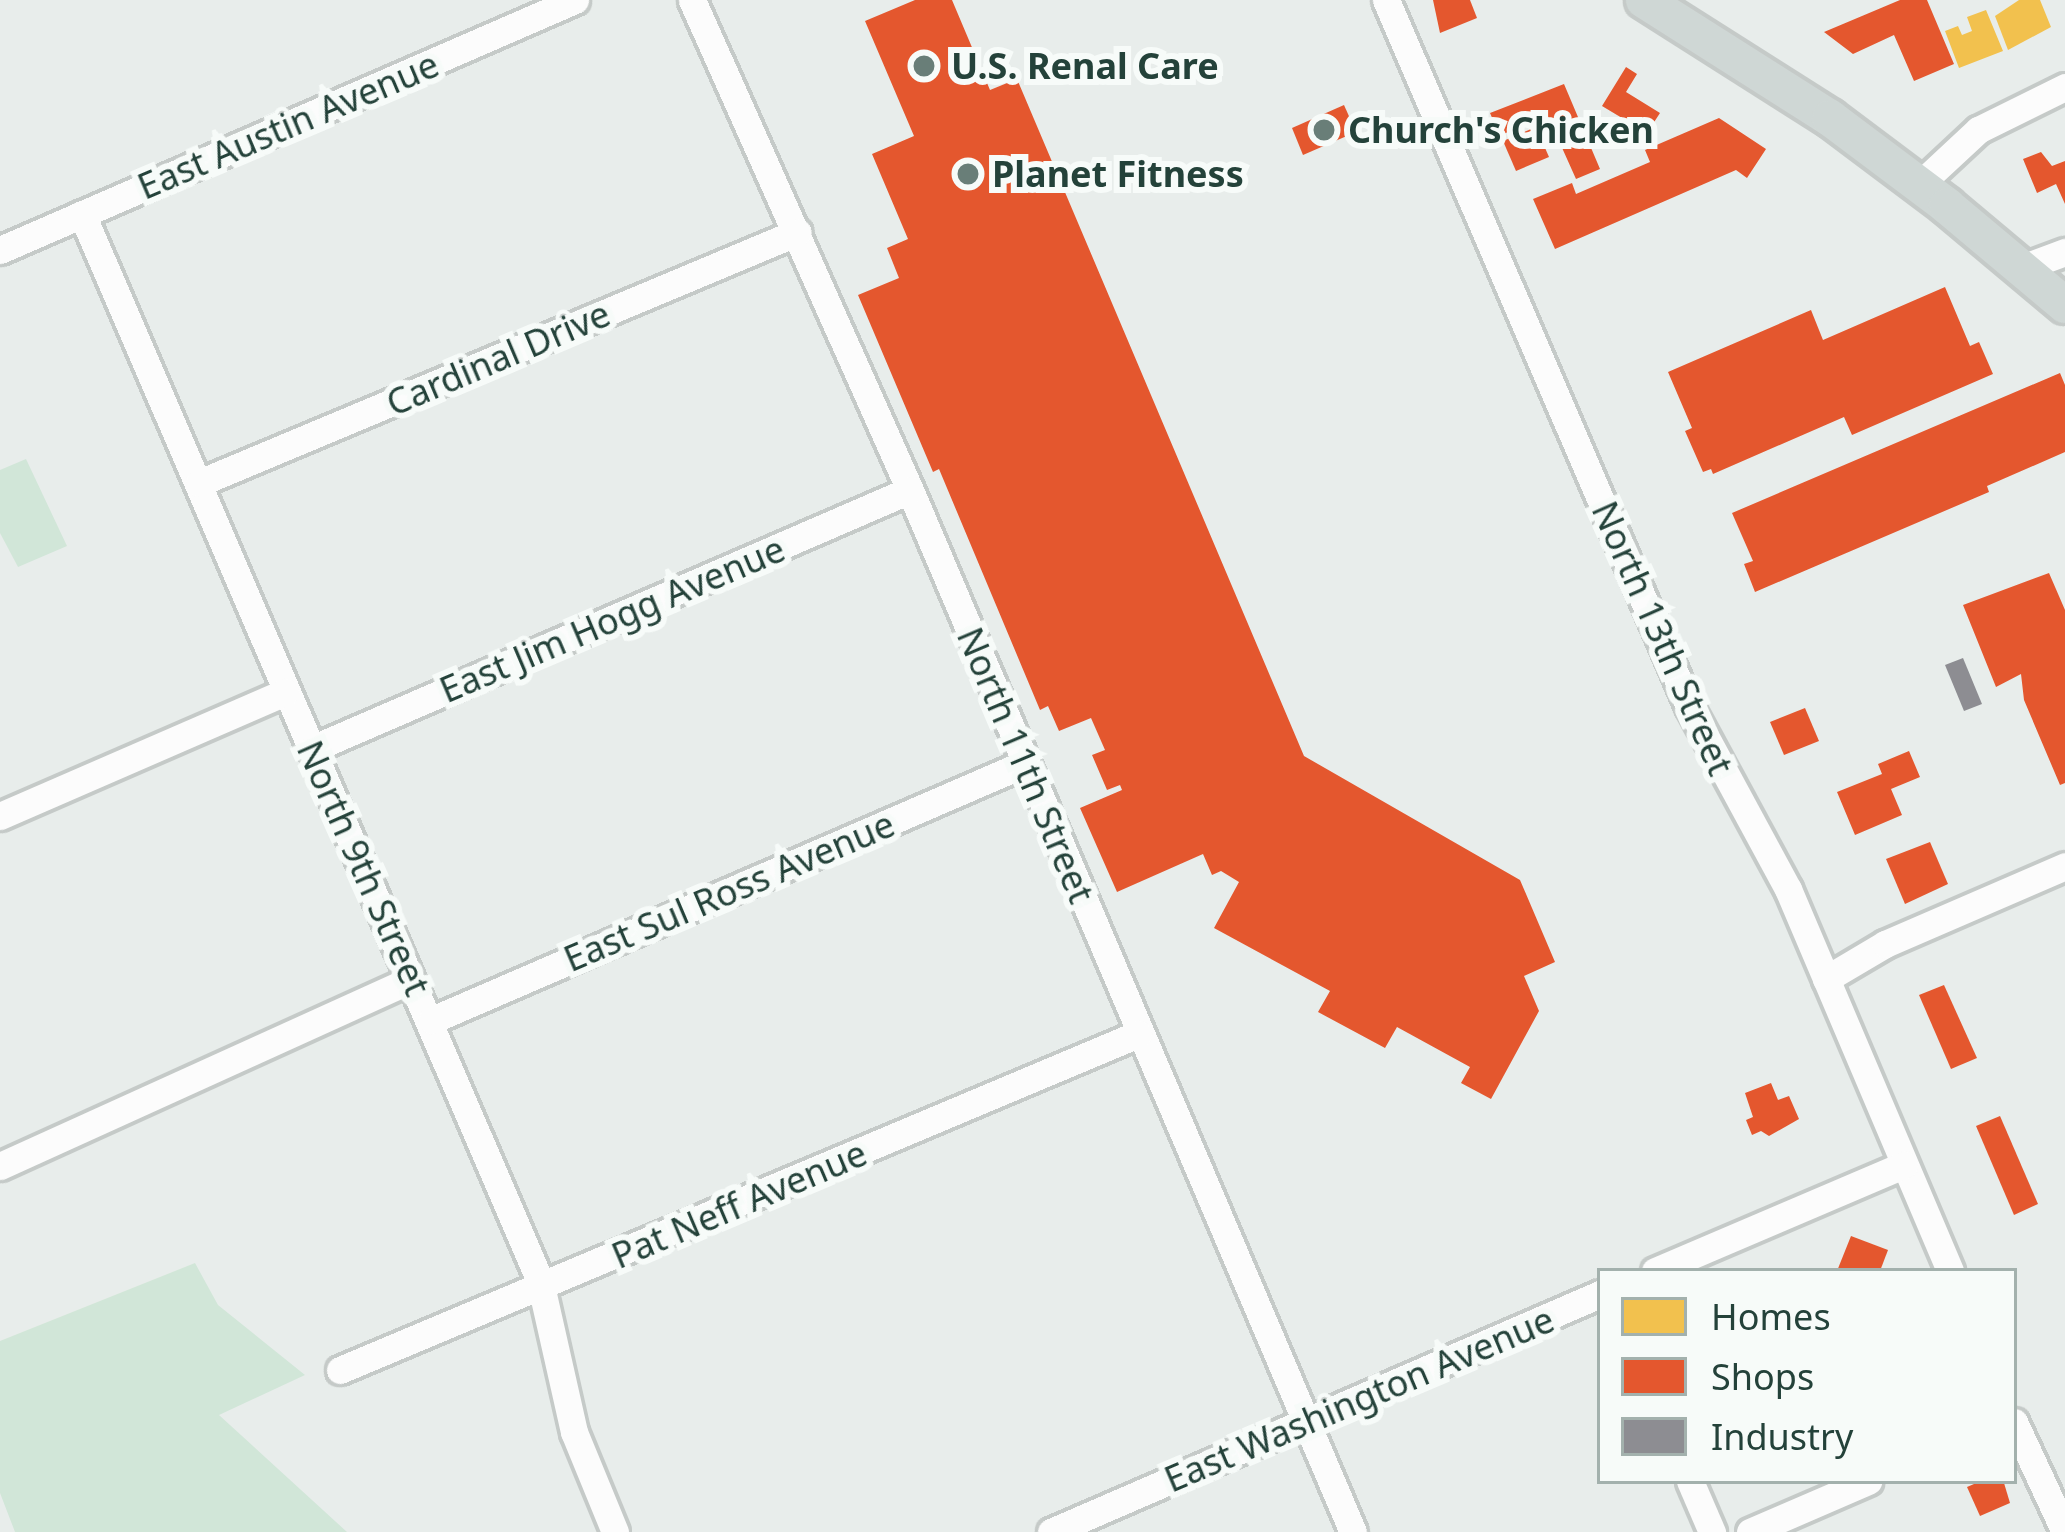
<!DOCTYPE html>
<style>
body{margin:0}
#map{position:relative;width:2065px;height:1532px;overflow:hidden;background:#e8edeb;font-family:"Noto Sans",sans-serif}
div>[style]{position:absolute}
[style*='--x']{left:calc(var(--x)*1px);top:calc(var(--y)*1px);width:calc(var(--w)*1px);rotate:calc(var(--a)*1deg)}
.green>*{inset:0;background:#d1e6d8}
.homes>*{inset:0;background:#f2c14e}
.shops>*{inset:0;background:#e4572e}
.industry>*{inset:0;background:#8d8d92}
.roads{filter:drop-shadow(3px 0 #c5cac8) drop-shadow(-3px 0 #c5cac8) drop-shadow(0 3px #c5cac8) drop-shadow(0 -3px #c5cac8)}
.minor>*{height:27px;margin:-13.5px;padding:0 13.5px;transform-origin:13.5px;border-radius:13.5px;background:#fcfcfc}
.major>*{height:36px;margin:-18px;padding:0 18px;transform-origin:18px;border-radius:18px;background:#cfd7d5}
.dots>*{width:33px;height:33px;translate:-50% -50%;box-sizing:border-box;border:6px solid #f7fbf9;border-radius:50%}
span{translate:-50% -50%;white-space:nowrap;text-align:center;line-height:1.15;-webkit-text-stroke:12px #f7fbf9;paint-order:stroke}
.poi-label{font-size:36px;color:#24423a;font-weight:700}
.left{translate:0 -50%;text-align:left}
.street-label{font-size:36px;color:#24423a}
.legend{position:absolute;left:1597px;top:1268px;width:420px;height:216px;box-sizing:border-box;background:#f7fbf9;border:3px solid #a3b1ad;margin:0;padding:15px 21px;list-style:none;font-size:36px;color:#24423a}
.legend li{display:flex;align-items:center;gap:24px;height:60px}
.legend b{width:60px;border:3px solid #a3b1ad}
</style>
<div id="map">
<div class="green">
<i style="clip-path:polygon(26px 459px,67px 546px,18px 567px,0 533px,0 470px)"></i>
<i style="clip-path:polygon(195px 1263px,218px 1305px,305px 1375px,219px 1415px,347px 1532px,15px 1532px,0 1493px,0 1341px)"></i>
</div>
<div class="homes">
<i style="clip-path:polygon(2019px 0,2040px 0,2051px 27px,2008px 50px,1995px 16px)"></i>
<i style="clip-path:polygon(1986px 10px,2003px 51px,1959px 68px,1945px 31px,1958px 26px,1962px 35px,1972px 31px,1967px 17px)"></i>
</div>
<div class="shops">
<i style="clip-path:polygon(915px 0,952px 0,990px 90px,1017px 79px,1304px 756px,1520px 880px,1555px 962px,1524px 976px,1539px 1011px,1491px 1099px,1461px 1083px,1470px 1067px,1397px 1027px,1385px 1048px,1318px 1012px,1330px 991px,1214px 928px,1239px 882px,1221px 871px,1212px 875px,1203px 854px,1117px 892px,1080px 808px,1122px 790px,1120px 785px,1107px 790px,1092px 755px,1105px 750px,1091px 718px,1059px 731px,1048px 706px,1040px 710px,939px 469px,933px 472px,858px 295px,899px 278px,887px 248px,908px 239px,872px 154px,914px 136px,865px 21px)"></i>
<i style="clip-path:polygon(1433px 0,1470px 0,1477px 18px,1440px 33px)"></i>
<i style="clip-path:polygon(1900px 0,1927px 0,1954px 64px,1914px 81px,1894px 35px,1853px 54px,1824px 32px)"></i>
<i style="clip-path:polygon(1626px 67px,1637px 74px,1626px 92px,1660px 113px,1647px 133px,1602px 106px)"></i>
<i style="clip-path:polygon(1564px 84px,1600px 169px,1576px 179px,1546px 112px,1500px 136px,1490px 113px)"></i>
<i style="clip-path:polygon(1344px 105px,1356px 132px,1303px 155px,1292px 128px)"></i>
<i style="clip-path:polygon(1719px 118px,1766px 149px,1747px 178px,1736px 170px,1555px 249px,1533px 199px,1572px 183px,1576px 194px,1650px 162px,1645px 150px)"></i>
<i style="clip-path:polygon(1536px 127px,1549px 157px,1516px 171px,1503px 141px)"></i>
<i style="clip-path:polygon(2041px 152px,2052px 166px,2065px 161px,2065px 204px,2056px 184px,2037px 193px,2023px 159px)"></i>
<i style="clip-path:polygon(1945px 287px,1970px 346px,1979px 342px,1993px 374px,1852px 435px,1844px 417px,1713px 474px,1711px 469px,1703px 472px,1685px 431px,1692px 428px,1668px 372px,1811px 310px,1823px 340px)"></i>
<i style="clip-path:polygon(2060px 373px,2065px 385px,2065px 452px,1987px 486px,1989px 492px,1755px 592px,1744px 564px,1753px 561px,1732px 513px)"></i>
<i style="clip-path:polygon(2049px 573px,2065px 610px,2065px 783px,2060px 785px,2024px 700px,2021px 674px,1996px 687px,1963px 605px)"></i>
<i style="clip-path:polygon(1805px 708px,1819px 741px,1784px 755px,1770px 722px)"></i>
<i style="clip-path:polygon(1909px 751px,1920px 777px,1891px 789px,1902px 815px,1855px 835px,1837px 792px,1882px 774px,1878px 764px)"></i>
<i style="clip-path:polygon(1930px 842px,1948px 884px,1905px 904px,1886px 859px)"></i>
<i style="clip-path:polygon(1944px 985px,1977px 1058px,1951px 1069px,1919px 995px)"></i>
<i style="clip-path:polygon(1771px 1083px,1778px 1100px,1789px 1096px,1799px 1119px,1769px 1136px,1761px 1131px,1752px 1135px,1746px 1120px,1753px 1117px,1745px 1093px)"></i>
<i style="clip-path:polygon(2000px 1116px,2038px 1204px,2014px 1215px,1976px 1126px)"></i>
<i style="clip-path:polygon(1851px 1236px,1888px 1250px,1880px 1271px,1837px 1271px)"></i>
<i style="clip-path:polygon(1981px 1481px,2004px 1483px,2010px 1503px,1980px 1516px,1967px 1487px)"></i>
</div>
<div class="industry">
<i style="clip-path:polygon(1963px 658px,1982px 704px,1964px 711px,1945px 665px)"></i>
</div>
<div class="roads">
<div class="minor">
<i style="--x:692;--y:0;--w:536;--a:66.02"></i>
<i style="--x:910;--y:490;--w:1132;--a:66.97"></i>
<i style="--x:1386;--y:0;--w:768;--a:66.77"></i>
<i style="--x:1689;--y:706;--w:208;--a:61.6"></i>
<i style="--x:1788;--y:889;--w:415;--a:67"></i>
<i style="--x:1919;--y:185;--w:81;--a:-43"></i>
<i style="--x:1978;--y:130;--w:97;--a:-26.3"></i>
<i style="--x:82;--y:214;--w:1161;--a:66.77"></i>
<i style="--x:540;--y:1281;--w:155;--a:77.3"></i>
<i style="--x:574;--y:1432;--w:108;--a:67.7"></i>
<i style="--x:0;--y:250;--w:627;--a:-23.5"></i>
<i style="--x:2022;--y:268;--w:46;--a:-20.4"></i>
<i style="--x:199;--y:483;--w:649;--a:-22.74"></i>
<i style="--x:314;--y:748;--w:649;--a:-23.41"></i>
<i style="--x:0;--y:816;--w:311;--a:-23.5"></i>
<i style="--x:1826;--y:979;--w:69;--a:-30.7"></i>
<i style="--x:1885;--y:944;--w:196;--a:-23.4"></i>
<i style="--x:432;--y:1020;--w:647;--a:-23.4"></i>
<i style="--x:0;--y:1166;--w:447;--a:-24.4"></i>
<i style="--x:1655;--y:1271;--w:271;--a:-23.1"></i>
<i style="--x:340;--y:1370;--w:866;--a:-22.83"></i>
<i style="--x:2014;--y:1422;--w:121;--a:65.1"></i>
<i style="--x:1690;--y:1481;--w:56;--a:66.7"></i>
<i style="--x:1051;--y:1532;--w:598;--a:-23.44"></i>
<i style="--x:1750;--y:1532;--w:129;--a:-23.4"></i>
</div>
<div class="major">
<i style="--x:1644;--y:0;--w:220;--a:32.4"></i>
<i style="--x:1830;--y:118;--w:146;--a:36.9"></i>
<i style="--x:1947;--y:206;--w:154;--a:40"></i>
</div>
</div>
<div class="dots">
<i style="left:924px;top:66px;background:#697e78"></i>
<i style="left:1324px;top:130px;background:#697e78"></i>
<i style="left:968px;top:174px;background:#697e78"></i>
</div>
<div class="poi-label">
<span class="left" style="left:951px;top:66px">U.S. Renal Care</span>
<span class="left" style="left:1348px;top:130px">Church's Chicken</span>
<span class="left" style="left:992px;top:174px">Planet Fitness</span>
</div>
<div class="street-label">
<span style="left:288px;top:125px;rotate:-23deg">East Austin Avenue</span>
<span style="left:498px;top:358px;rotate:-23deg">Cardinal Drive</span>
<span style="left:612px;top:619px;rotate:-23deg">East Jim Hogg Avenue</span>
<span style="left:1663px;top:638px;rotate:66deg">North 13th Street</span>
<span style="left:1026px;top:765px;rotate:67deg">North 11th Street</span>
<span style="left:364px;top:868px;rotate:66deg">North 9th Street</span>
<span style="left:729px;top:891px;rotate:-23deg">East Sul Ross Avenue</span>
<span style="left:739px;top:1204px;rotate:-23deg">Pat Neff Avenue</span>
<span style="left:1359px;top:1399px;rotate:-23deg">East Washington Avenue</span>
</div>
<ul class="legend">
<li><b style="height:33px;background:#f2c14e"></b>Homes</li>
<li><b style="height:33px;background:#e4572e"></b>Shops</li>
<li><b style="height:33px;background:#8d8d92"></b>Industry</li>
</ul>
</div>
